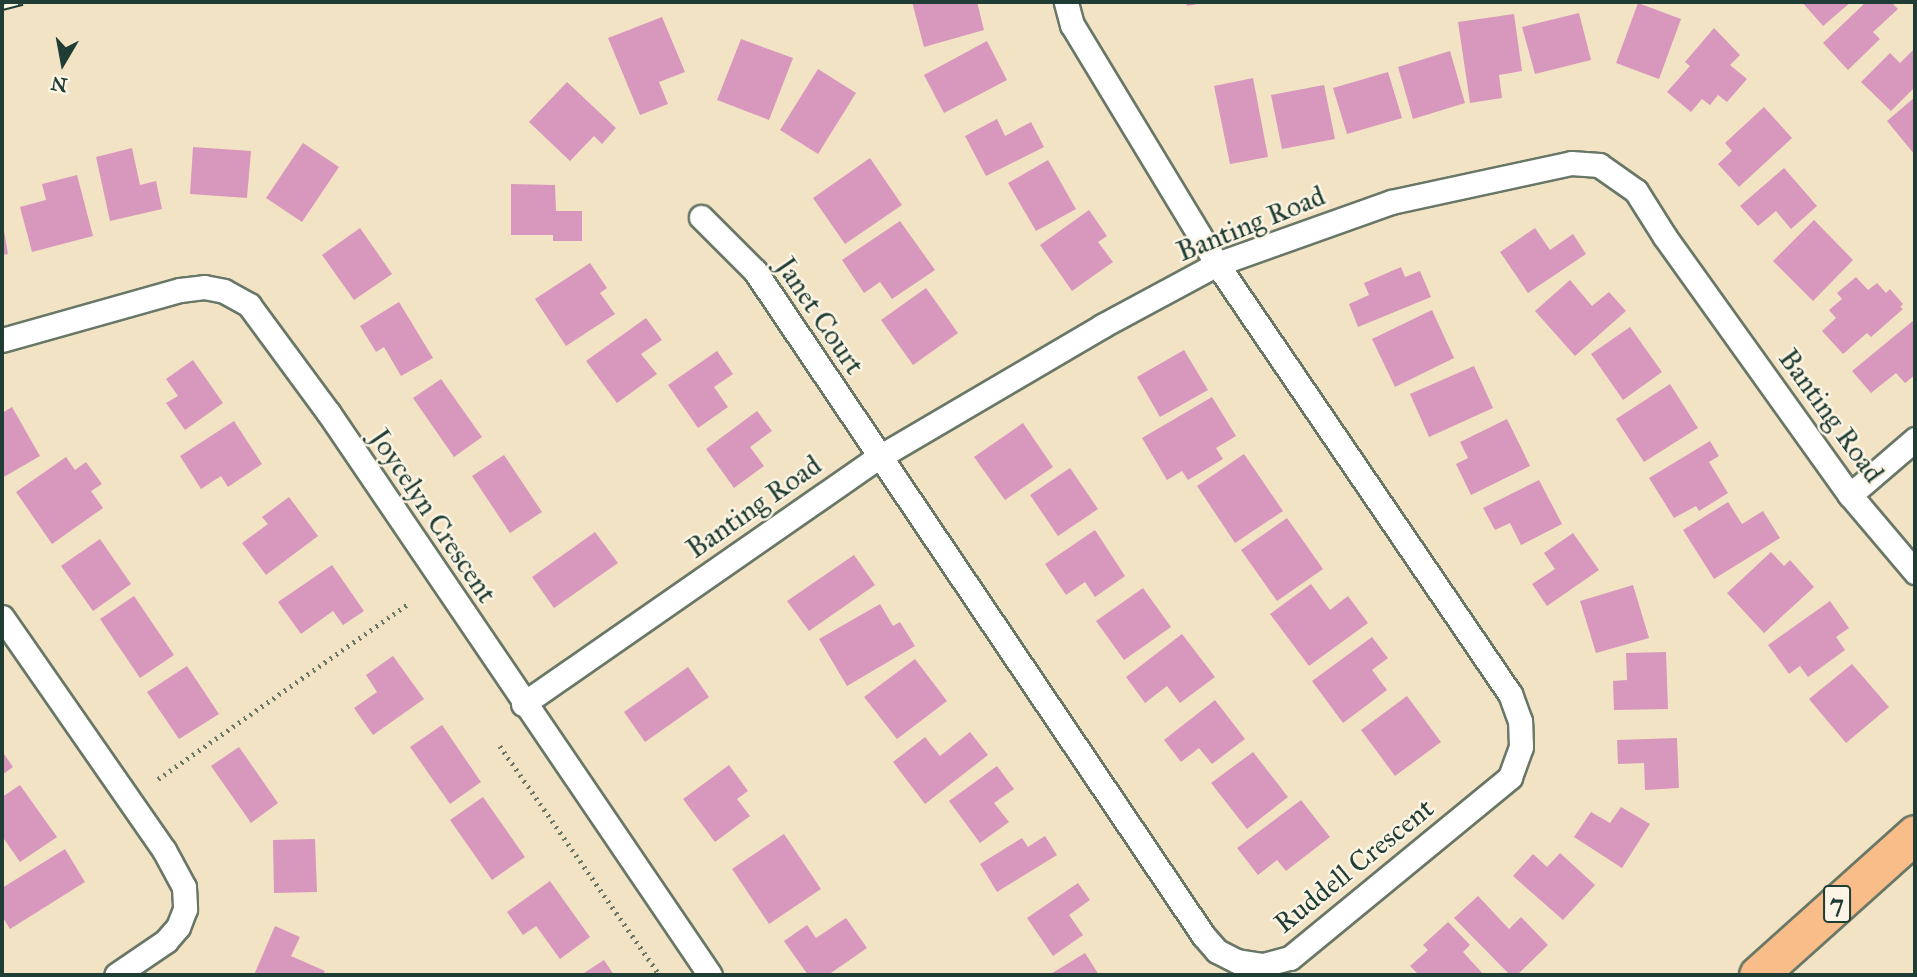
<!DOCTYPE html>
<style>
body{margin:0}
#map{position:relative;width:1917px;height:977px;overflow:hidden;background:#f2e3c5;font-family:"IM FELL Great Primer",serif}
div>[style]{position:absolute}
[style*='--x']{left:calc(var(--x)*1px);top:calc(var(--y)*1px);width:calc(var(--w)*1px);rotate:calc(var(--a)*1deg)}
.building>*{inset:0;background:#d898bd}
.path>*{height:4.5px;margin-top:-2.25px;transform-origin:0;background:repeating-linear-gradient(90deg,#697767 0 2px,transparent 0 7px)}
.roads{filter:drop-shadow(2px 0 #697767) drop-shadow(-2px 0 #697767) drop-shadow(0 2px #697767) drop-shadow(0 -2px #697767)}
.minor>*{height:23px;margin:-11.5px;padding:0 11.5px;transform-origin:11.5px;border-radius:11.5px;background:#fff}
.primary>*{height:37px;margin:-18.5px;padding:0 18.5px;transform-origin:18.5px;border-radius:18.5px;background:#f8bd89}
.rail>*{height:8px;margin-top:-4px;transform-origin:0;background:repeating-linear-gradient(90deg,#fcf5e5 0 16px,#1f3d34 0 32px);box-sizing:border-box;border-block:2px solid #1f3d34}
span{translate:-50% -50%;white-space:nowrap;text-align:center;line-height:1.15;-webkit-text-stroke:5px #fcf5e5;paint-order:stroke}
.shield-label span{padding:2px 5px;background:#fcf5e5;border:2px solid;border-radius:5px;-webkit-text-stroke-width:0}
.shield-label{font-size:26px;color:#1f3d34;font-weight:700}
.street-label{font-size:28px;color:#1f3d34}
.frame{position:absolute;inset:0;border:4px solid #1f3d34;pointer-events:none}
.north{position:absolute;left:28px;top:28px;width:70px;height:70px;-webkit-text-stroke:5px #fcf5e5;paint-order:stroke;rotate:190deg;font-size:19px;font-weight:700;line-height:28px;text-align:center;color:#1f3d34}
.north::after{content:'';display:block;margin:auto;width:24px;height:32px;background:#1f3d34;clip-path:polygon(50% 0,100% 100%,50% 72%,0 100%)}
</style>
<div id="map">
<div class="building">
<i style="clip-path:polygon(912px 2px,977px 2px,984px 30px,924px 47px)"></i>
<i style="clip-path:polygon(1186px 2px,1203px 2px,1203px 3px,1187px 6px)"></i>
<i style="clip-path:polygon(1802px 2px,1851px 2px,1823px 26px)"></i>
<i style="clip-path:polygon(1866px 2px,1891px 2px,1898px 9px,1873px 32px,1880px 39px,1848px 70px,1823px 43px)"></i>
<i style="clip-path:polygon(1638px 3px,1681px 19px,1659px 79px,1616px 63px)"></i>
<i style="clip-path:polygon(1579px 13px,1591px 60px,1535px 74px,1522px 27px)"></i>
<i style="clip-path:polygon(1514px 14px,1522px 71px,1499px 75px,1502px 98px,1470px 103px,1458px 22px)"></i>
<i style="clip-path:polygon(662px 17px,685px 72px,659px 82px,668px 104px,640px 115px,608px 38px)"></i>
<i style="clip-path:polygon(1714px 28px,1740px 55px,1730px 65px,1747px 79px,1727px 102px,1718px 95px,1710px 105px,1702px 99px,1691px 112px,1667px 92px,1690px 66px,1685px 62px)"></i>
<i style="clip-path:polygon(741px 39px,793px 58px,769px 120px,717px 100px)"></i>
<i style="clip-path:polygon(987px 41px,1007px 80px,944px 113px,924px 75px)"></i>
<i style="clip-path:polygon(1915px 48px,1915px 87px,1891px 111px,1861px 82px,1890px 53px,1900px 63px)"></i>
<i style="clip-path:polygon(1450px 51px,1465px 103px,1413px 119px,1398px 67px)"></i>
<i style="clip-path:polygon(818px 69px,856px 93px,818px 154px,780px 130px)"></i>
<i style="clip-path:polygon(1388px 72px,1402px 118px,1347px 134px,1333px 88px)"></i>
<i style="clip-path:polygon(1253px 78px,1268px 157px,1230px 164px,1214px 86px)"></i>
<i style="clip-path:polygon(567px 82px,616px 128px,602px 144px,594px 136px,570px 161px,529px 122px)"></i>
<i style="clip-path:polygon(1324px 85px,1335px 139px,1282px 149px,1271px 95px)"></i>
<i style="clip-path:polygon(1915px 97px,1915px 155px,1887px 121px)"></i>
<i style="clip-path:polygon(1764px 107px,1792px 138px,1739px 187px,1718px 164px,1732px 151px,1725px 143px)"></i>
<i style="clip-path:polygon(997px 119px,1005px 136px,1031px 122px,1044px 147px,986px 176px,965px 136px)"></i>
<i style="clip-path:polygon(303px 143px,339px 167px,302px 222px,266px 198px)"></i>
<i style="clip-path:polygon(193px 147px,251px 151px,247px 198px,190px 194px)"></i>
<i style="clip-path:polygon(132px 148px,140px 185px,156px 181px,162px 209px,110px 221px,96px 157px)"></i>
<i style="clip-path:polygon(870px 158px,902px 205px,845px 244px,813px 198px)"></i>
<i style="clip-path:polygon(1048px 160px,1076px 209px,1036px 231px,1008px 183px)"></i>
<i style="clip-path:polygon(1784px 168px,1817px 206px,1791px 229px,1776px 211px,1758px 226px,1740px 206px)"></i>
<i style="clip-path:polygon(77px 175px,93px 236px,32px 252px,20px 207px,46px 200px,42px 184px)"></i>
<i style="clip-path:polygon(511px 184px,555px 185px,556px 211px,582px 211px,582px 241px,553px 241px,553px 235px,511px 235px)"></i>
<i style="clip-path:polygon(1089px 210px,1107px 236px,1098px 242px,1113px 262px,1072px 291px,1040px 245px)"></i>
<i style="clip-path:polygon(1814px 220px,1853px 260px,1813px 301px,1773px 261px)"></i>
<i style="clip-path:polygon(900px 221px,935px 270px,892px 299px,880px 282px,864px 293px,842px 260px)"></i>
<i style="clip-path:polygon(3px 225px,8px 254px,2px 255px,2px 226px)"></i>
<i style="clip-path:polygon(360px 228px,392px 274px,354px 300px,322px 255px)"></i>
<i style="clip-path:polygon(1535px 228px,1550px 250px,1573px 234px,1586px 254px,1528px 293px,1500px 252px)"></i>
<i style="clip-path:polygon(590px 263px,607px 288px,600px 293px,615px 314px,566px 346px,535px 299px)"></i>
<i style="clip-path:polygon(1401px 267px,1405px 277px,1420px 271px,1431px 297px,1358px 327px,1349px 304px,1369px 295px,1364px 283px)"></i>
<i style="clip-path:polygon(1856px 277px,1868px 290px,1877px 283px,1886px 293px,1890px 289px,1903px 304px,1900px 307px,1903px 309px,1871px 337px,1867px 333px,1843px 354px,1822px 331px,1836px 318px,1829px 310px,1842px 299px,1837px 293px)"></i>
<i style="clip-path:polygon(1570px 280px,1592px 306px,1609px 292px,1626px 311px,1575px 356px,1535px 311px)"></i>
<i style="clip-path:polygon(926px 288px,958px 333px,913px 365px,881px 320px)"></i>
<i style="clip-path:polygon(399px 302px,433px 358px,401px 376px,384px 347px,376px 352px,360px 326px)"></i>
<i style="clip-path:polygon(1432px 310px,1454px 358px,1395px 387px,1372px 339px)"></i>
<i style="clip-path:polygon(646px 318px,662px 340px,641px 354px,657px 374px,617px 403px,586px 361px)"></i>
<i style="clip-path:polygon(1914px 320px,1915px 375px,1905px 383px,1896px 373px,1871px 393px,1852px 371px)"></i>
<i style="clip-path:polygon(1630px 327px,1662px 372px,1623px 400px,1591px 354px)"></i>
<i style="clip-path:polygon(1184px 350px,1208px 390px,1160px 417px,1137px 377px)"></i>
<i style="clip-path:polygon(717px 351px,733px 374px,714px 387px,728px 407px,698px 428px,668px 385px)"></i>
<i style="clip-path:polygon(193px 360px,223px 403px,185px 430px,166px 403px,178px 396px,166px 379px)"></i>
<i style="clip-path:polygon(1474px 366px,1493px 408px,1429px 437px,1410px 394px)"></i>
<i style="clip-path:polygon(441px 379px,482px 437px,454px 457px,413px 398px)"></i>
<i style="clip-path:polygon(1670px 384px,1698px 428px,1644px 462px,1616px 419px)"></i>
<i style="clip-path:polygon(1212px 397px,1236px 436px,1216px 448px,1223px 459px,1188px 480px,1182px 471px,1167px 480px,1142px 438px)"></i>
<i style="clip-path:polygon(12px 407px,40px 456px,2px 478px,2px 413px)"></i>
<i style="clip-path:polygon(757px 411px,772px 431px,750px 447px,764px 466px,734px 488px,706px 449px)"></i>
<i style="clip-path:polygon(1507px 419px,1530px 466px,1471px 495px,1456px 464px,1468px 458px,1460px 442px)"></i>
<i style="clip-path:polygon(234px 421px,262px 464px,228px 487px,221px 476px,201px 489px,180px 456px)"></i>
<i style="clip-path:polygon(1023px 423px,1053px 467px,1005px 500px,974px 457px)"></i>
<i style="clip-path:polygon(1710px 441px,1719px 456px,1709px 462px,1728px 493px,1699px 511px,1696px 506px,1674px 518px,1649px 478px)"></i>
<i style="clip-path:polygon(1244px 454px,1283px 511px,1235px 543px,1197px 486px)"></i>
<i style="clip-path:polygon(504px 455px,542px 512px,510px 533px,472px 476px)"></i>
<i style="clip-path:polygon(66px 457px,75px 470px,86px 462px,102px 484px,91px 491px,103px 508px,52px 544px,16px 492px)"></i>
<i style="clip-path:polygon(1070px 468px,1098px 509px,1058px 536px,1030px 495px)"></i>
<i style="clip-path:polygon(1539px 480px,1562px 524px,1521px 545px,1510px 523px,1495px 530px,1483px 508px)"></i>
<i style="clip-path:polygon(289px 497px,318px 536px,266px 575px,242px 543px,268px 524px,262px 517px)"></i>
<i style="clip-path:polygon(1728px 502px,1742px 524px,1763px 511px,1780px 538px,1714px 579px,1683px 530px)"></i>
<i style="clip-path:polygon(1287px 518px,1323px 569px,1277px 601px,1241px 550px)"></i>
<i style="clip-path:polygon(1095px 530px,1125px 576px,1095px 597px,1085px 582px,1066px 595px,1045px 564px)"></i>
<i style="clip-path:polygon(595px 532px,618px 563px,554px 608px,532px 577px)"></i>
<i style="clip-path:polygon(1573px 533px,1599px 570px,1547px 606px,1532px 584px,1555px 569px,1544px 553px)"></i>
<i style="clip-path:polygon(100px 539px,131px 584px,93px 611px,61px 566px)"></i>
<i style="clip-path:polygon(1771px 552px,1784px 566px,1790px 560px,1814px 587px,1764px 633px,1727px 593px)"></i>
<i style="clip-path:polygon(854px 555px,875px 585px,809px 631px,787px 601px)"></i>
<i style="clip-path:polygon(332px 565px,364px 611px,343px 625px,333px 611px,301px 634px,278px 602px)"></i>
<i style="clip-path:polygon(1311px 584px,1330px 610px,1348px 596px,1368px 623px,1309px 666px,1270px 614px)"></i>
<i style="clip-path:polygon(1633px 585px,1649px 638px,1596px 653px,1580px 601px)"></i>
<i style="clip-path:polygon(1143px 588px,1171px 627px,1124px 660px,1096px 621px)"></i>
<i style="clip-path:polygon(134px 596px,174px 655px,140px 678px,100px 619px)"></i>
<i style="clip-path:polygon(1830px 601px,1849px 628px,1836px 637px,1845px 650px,1808px 677px,1800px 666px,1789px 674px,1768px 645px)"></i>
<i style="clip-path:polygon(880px 604px,893px 626px,900px 622px,915px 646px,847px 686px,819px 639px)"></i>
<i style="clip-path:polygon(1182px 634px,1215px 677px,1180px 703px,1167px 686px,1145px 703px,1126px 677px)"></i>
<i style="clip-path:polygon(1372px 637px,1388px 658px,1372px 670px,1387px 690px,1343px 723px,1312px 681px)"></i>
<i style="clip-path:polygon(1666px 652px,1668px 709px,1614px 710px,1613px 681px,1627px 680px,1626px 653px)"></i>
<i style="clip-path:polygon(393px 656px,424px 699px,373px 735px,354px 708px,377px 692px,366px 675px)"></i>
<i style="clip-path:polygon(915px 659px,947px 701px,897px 739px,864px 697px)"></i>
<i style="clip-path:polygon(1852px 664px,1889px 707px,1846px 743px,1809px 699px)"></i>
<i style="clip-path:polygon(187px 666px,219px 714px,179px 739px,147px 692px)"></i>
<i style="clip-path:polygon(688px 667px,709px 697px,645px 742px,624px 712px)"></i>
<i style="clip-path:polygon(1407px 696px,1441px 742px,1395px 776px,1361px 730px)"></i>
<i style="clip-path:polygon(1215px 700px,1245px 739px,1212px 764px,1199px 748px,1181px 762px,1164px 740px)"></i>
<i style="clip-path:polygon(442px 725px,481px 782px,450px 804px,410px 747px)"></i>
<i style="clip-path:polygon(970px 732px,988px 755px,925px 804px,893px 762px,925px 737px,940px 756px)"></i>
<i style="clip-path:polygon(1677px 738px,1679px 788px,1645px 790px,1644px 763px,1618px 764px,1617px 740px)"></i>
<i style="clip-path:polygon(239px 747px,278px 803px,251px 823px,211px 766px)"></i>
<i style="clip-path:polygon(2px 751px,13px 767px,2px 775px)"></i>
<i style="clip-path:polygon(1253px 752px,1288px 797px,1247px 829px,1211px 783px)"></i>
<i style="clip-path:polygon(729px 765px,748px 791px,737px 799px,750px 816px,715px 842px,683px 799px)"></i>
<i style="clip-path:polygon(997px 766px,1014px 789px,994px 803px,1009px 822px,980px 843px,949px 801px)"></i>
<i style="clip-path:polygon(20px 785px,57px 837px,20px 862px,4px 839px,2px 841px,2px 797px)"></i>
<i style="clip-path:polygon(483px 797px,525px 857px,492px 880px,450px 820px)"></i>
<i style="clip-path:polygon(1301px 800px,1330px 837px,1286px 871px,1277px 860px,1258px 875px,1237px 848px)"></i>
<i style="clip-path:polygon(1621px 807px,1650px 824px,1622px 868px,1574px 837px,1591px 812px,1610px 823px)"></i>
<i style="clip-path:polygon(784px 834px,821px 889px,769px 924px,732px 869px)"></i>
<i style="clip-path:polygon(1045px 836px,1057px 855px,997px 892px,980px 864px,1022px 838px,1028px 847px)"></i>
<i style="clip-path:polygon(315px 839px,317px 892px,274px 893px,273px 840px)"></i>
<i style="clip-path:polygon(65px 849px,85px 882px,10px 929px,2px 916px,2px 888px)"></i>
<i style="clip-path:polygon(1560px 853px,1595px 885px,1563px 920px,1513px 876px,1533px 854px,1547px 867px)"></i>
<i style="clip-path:polygon(550px 881px,590px 937px,560px 959px,536px 926px,523px 935px,507px 912px)"></i>
<i style="clip-path:polygon(1078px 883px,1090px 900px,1069px 915px,1083px 935px,1053px 956px,1027px 918px)"></i>
<i style="clip-path:polygon(1478px 896px,1509px 929px,1521px 917px,1548px 945px,1517px 975px,1510px 975px,1454px 918px)"></i>
<i style="clip-path:polygon(846px 918px,867px 948px,828px 975px,808px 975px,784px 941px,807px 925px,816px 938px)"></i>
<i style="clip-path:polygon(1448px 922px,1470px 945px,1463px 952px,1484px 975px,1419px 975px,1410px 966px,1428px 950px,1423px 945px)"></i>
<i style="clip-path:polygon(275px 926px,300px 937px,291px 956px,325px 971px,323px 975px,254px 975px)"></i>
<i style="clip-path:polygon(1085px 953px,1099px 975px,1049px 975px)"></i>
<i style="clip-path:polygon(604px 960px,614px 975px,581px 975px)"></i>
</div>
<div class="path">
<i style="--x:500;--y:746;--w:279;--a:55.1"></i>
<i style="--x:158;--y:779;--w:305;--a:-35"></i>
</div>
<div class="roads">
<div class="minor">
<i style="--x:701;--y:217;--w:76;--a:45"></i>
<i style="--x:755;--y:271;--w:801;--a:55.99"></i>
<i style="--x:1203;--y:935;--w:21;--a:49"></i>
<i style="--x:1217;--y:951;--w:22;--a:27"></i>
<i style="--x:1237;--y:961;--w:26;--a:9"></i>
<i style="--x:1263;--y:965;--w:28;--a:-15"></i>
<i style="--x:1290;--y:958;--w:285;--a:-39.4"></i>
<i style="--x:1510;--y:777;--w:32;--a:-70"></i>
<i style="--x:1521;--y:747;--w:26;--a:-92"></i>
<i style="--x:1520;--y:721;--w:29;--a:-110"></i>
<i style="--x:1510;--y:694;--w:520;--a:-124.27"></i>
<i style="--x:1217;--y:264;--w:280;--a:-121.2"></i>
<i style="--x:1072;--y:25;--w:24;--a:-105"></i>
<i style="--x:2;--y:340;--w:185;--a:-15.7"></i>
<i style="--x:180;--y:290;--w:24;--a:-7"></i>
<i style="--x:204;--y:287;--w:20;--a:11"></i>
<i style="--x:224;--y:291;--w:29;--a:29"></i>
<i style="--x:249;--y:305;--w:133;--a:53.6"></i>
<i style="--x:328;--y:412;--w:680;--a:55.84"></i>
<i style="--x:1850;--y:495;--w:86;--a:-40.7"></i>
<i style="--x:2;--y:617;--w:284;--a:55.2"></i>
<i style="--x:164;--y:850;--w:42;--a:61.6"></i>
<i style="--x:184;--y:887;--w:22;--a:87"></i>
<i style="--x:185;--y:909;--w:19;--a:111"></i>
<i style="--x:178;--y:927;--w:18;--a:131"></i>
<i style="--x:166;--y:941;--w:60;--a:145.8"></i>
<i style="--x:523;--y:704;--w:433;--a:-34.8"></i>
<i style="--x:879;--y:457;--w:259;--a:-30.4"></i>
<i style="--x:1102;--y:326;--w:131;--a:-28.3"></i>
<i style="--x:1217;--y:264;--w:185;--a:-19.6"></i>
<i style="--x:1391;--y:202;--w:184;--a:-12.2"></i>
<i style="--x:1571;--y:163;--w:28;--a:4"></i>
<i style="--x:1599;--y:165;--w:45;--a:35.1"></i>
<i style="--x:1636;--y:191;--w:54;--a:57.8"></i>
<i style="--x:1665;--y:237;--w:317;--a:54.4"></i>
<i style="--x:1850;--y:495;--w:101;--a:49.8"></i>
</div>
<div class="primary">
<i style="--x:1758;--y:975;--w:211;--a:-41.9"></i>
</div>
</div>
<div class="rail">
<i style="--x:2;--y:7;--w:21;--a:-14"></i>
</div>
<div class="shield-label">
<span style="left:1837px;top:904px">7</span>
</div>
<div class="street-label">
<span style="left:1251px;top:224px;rotate:-22deg">Banting Road</span>
<span style="left:820px;top:316px;rotate:56deg">Janet Court</span>
<span style="left:1831px;top:416px;rotate:54deg">Banting Road</span>
<span style="left:754px;top:507px;rotate:-35deg">Banting Road</span>
<span style="left:433px;top:516px;rotate:56deg">Joycelyn Crescent</span>
<span style="left:1354px;top:866px;rotate:-39deg">Ruddell Crescent</span>
</div>
<div class="frame"></div>
<div class="north">N</div>
</div>
